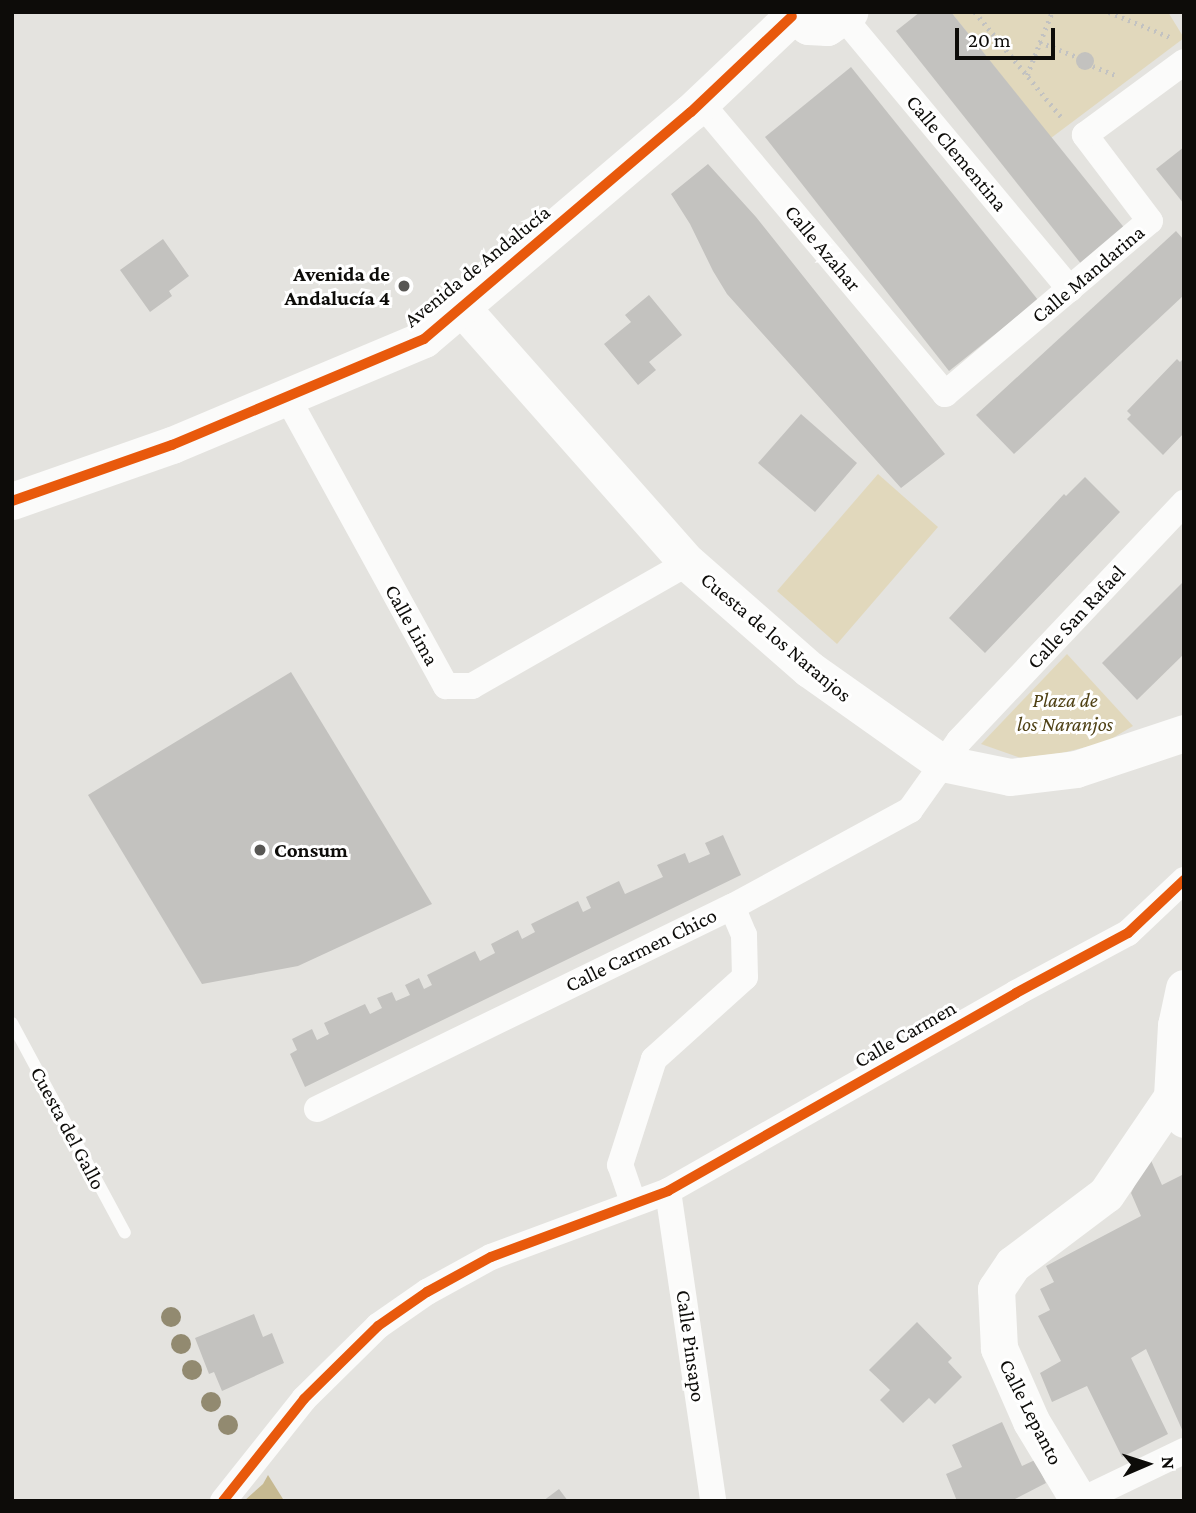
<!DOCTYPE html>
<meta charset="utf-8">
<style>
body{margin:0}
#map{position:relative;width:1196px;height:1513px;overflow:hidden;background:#e4e3df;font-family:"Crimson Pro",serif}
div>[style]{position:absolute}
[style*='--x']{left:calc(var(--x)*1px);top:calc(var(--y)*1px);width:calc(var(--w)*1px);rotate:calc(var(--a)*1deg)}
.green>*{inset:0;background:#e1d8bc}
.water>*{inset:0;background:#c6b991}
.building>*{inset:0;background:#c3c2bf}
.round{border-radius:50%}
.path>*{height:4.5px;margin-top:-2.25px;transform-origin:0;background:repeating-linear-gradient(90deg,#c2c2c1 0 2px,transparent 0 7px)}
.lane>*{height:12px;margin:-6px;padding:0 6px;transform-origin:6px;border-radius:6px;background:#fbfbfa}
.street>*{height:26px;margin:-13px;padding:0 13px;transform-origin:13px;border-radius:13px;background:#fbfbfa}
.secondary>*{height:37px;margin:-18.5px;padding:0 18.5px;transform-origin:18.5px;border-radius:18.5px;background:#fbfbfa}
.cycleway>*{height:10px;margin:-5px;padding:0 5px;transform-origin:5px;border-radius:5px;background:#e8590c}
.trees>*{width:20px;height:20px;margin:-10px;border-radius:50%;background:#928a70}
.dots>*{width:19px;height:19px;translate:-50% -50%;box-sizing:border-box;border:4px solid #fff;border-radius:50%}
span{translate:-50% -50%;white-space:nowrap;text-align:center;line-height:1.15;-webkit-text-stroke:6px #fff;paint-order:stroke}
.street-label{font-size:21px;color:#0d0c09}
.poi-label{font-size:21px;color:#0d0c09;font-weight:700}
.right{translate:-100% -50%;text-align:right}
.left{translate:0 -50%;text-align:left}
.park-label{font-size:21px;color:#4f4115;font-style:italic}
.frame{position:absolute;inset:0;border:14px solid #0d0c09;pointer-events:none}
.north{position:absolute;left:1112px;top:1429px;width:70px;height:70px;-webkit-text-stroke:5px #fff;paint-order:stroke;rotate:87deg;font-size:19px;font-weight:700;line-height:28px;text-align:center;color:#0d0c09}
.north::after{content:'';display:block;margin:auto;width:24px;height:32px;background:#0d0c09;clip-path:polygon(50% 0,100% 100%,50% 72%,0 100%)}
.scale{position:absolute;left:955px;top:28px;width:100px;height:32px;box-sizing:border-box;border:4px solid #0d0c09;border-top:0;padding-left:9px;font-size:21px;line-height:24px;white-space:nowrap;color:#0d0c09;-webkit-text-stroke:5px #fff;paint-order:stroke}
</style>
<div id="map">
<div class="green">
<i style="clip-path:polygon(951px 12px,1168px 12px,1184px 38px,1051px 138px)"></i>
<i style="clip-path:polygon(878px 474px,938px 527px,837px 644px,777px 591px)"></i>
<i style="clip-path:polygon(1067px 654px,1133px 726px,1106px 742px,1062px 753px,1021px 758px,981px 744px)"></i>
</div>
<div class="water">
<i style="clip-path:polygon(268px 1475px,283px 1499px,244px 1501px,263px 1484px)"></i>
</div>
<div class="building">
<i style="clip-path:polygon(920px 12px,951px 12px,1126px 230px,1082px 265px,896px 31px)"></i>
<i class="round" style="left:1076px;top:52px;width:18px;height:18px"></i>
<i style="clip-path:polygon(851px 67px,1038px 300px,949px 371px,765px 137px)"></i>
<i style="clip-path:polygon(1184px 147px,1184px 204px,1156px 169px)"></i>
<i style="clip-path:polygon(708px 164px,756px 217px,945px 454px,901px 488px,727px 294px,713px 271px,690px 224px,671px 194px)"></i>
<i style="clip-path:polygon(1176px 231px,1184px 240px,1184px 295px,1014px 454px,976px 415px)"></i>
<i style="clip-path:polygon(163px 239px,189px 276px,169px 291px,172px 296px,150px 312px,120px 270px)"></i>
<i style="clip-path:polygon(649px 295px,682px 335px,649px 362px,656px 370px,638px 385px,604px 344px,631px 322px,625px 315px)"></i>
<i style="clip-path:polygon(1184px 358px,1184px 433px,1163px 455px,1127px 419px,1131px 415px,1127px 411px,1177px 359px,1180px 362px)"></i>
<i style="clip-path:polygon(801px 414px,857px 463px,815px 512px,758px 463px)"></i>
<i style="clip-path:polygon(1085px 477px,1120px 512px,985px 653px,949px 618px,1064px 494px,1066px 496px)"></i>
<i style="clip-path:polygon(1184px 581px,1184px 654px,1137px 700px,1102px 663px)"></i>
<i style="clip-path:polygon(291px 672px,432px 904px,298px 966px,202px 984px,88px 795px)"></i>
<i style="clip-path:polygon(723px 835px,741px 875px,305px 1087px,290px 1054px,297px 1050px,292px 1039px,312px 1029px,317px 1040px,329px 1034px,324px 1023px,365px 1004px,370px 1014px,382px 1008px,377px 998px,392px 992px,396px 1001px,410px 995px,405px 985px,419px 978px,424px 989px,432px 985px,427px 975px,475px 951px,480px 961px,495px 953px,491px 944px,518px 930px,522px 939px,535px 932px,531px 924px,578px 901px,583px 912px,591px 908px,586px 897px,619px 881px,625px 894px,663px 877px,657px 865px,685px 853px,689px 863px,710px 854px,705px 843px)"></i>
<i style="clip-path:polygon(1149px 1156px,1162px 1185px,1184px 1174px,1184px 1434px,1146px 1349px,1131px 1358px,1168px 1434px,1122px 1457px,1087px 1386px,1052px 1402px,1040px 1373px,1061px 1361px,1038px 1316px,1050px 1310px,1040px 1289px,1054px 1282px,1046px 1266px,1141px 1216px,1131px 1193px)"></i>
<i style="clip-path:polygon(254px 1314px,263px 1337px,272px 1333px,284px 1363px,222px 1391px,214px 1372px,209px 1374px,195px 1338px)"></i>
<i style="clip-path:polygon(917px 1322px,952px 1358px,948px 1362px,962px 1377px,935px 1404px,929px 1398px,903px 1423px,880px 1400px,890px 1390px,869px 1370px)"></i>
<i style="clip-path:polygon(1002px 1422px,1022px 1466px,1035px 1460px,1046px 1483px,1011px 1501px,957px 1501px,946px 1474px,962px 1467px,952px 1445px)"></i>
<i style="clip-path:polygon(559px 1489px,568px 1501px,543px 1501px)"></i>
</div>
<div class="path">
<i style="--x:975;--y:12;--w:137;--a:50.6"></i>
<i style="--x:1109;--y:12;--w:66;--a:22.3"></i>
<i style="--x:1040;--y:42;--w:40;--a:22"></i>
<i style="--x:1093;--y:66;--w:24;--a:22"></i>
<i style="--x:1027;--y:75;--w:68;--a:-68.4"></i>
</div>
<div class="lane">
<i style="--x:12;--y:1023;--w:238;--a:61.7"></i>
</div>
<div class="street">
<i style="--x:844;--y:18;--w:353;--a:50.2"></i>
<i style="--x:701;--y:103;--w:380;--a:50"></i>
<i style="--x:945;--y:394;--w:268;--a:-40.2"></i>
<i style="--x:1150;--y:221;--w:108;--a:-127.1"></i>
<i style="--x:1085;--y:135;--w:123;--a:-36.4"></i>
<i style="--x:287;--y:397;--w:330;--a:61.2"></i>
<i style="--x:446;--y:686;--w:26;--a:0"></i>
<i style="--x:472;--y:686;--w:249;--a:-29.7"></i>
<i style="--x:317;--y:1109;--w:462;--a:-26"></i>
<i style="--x:732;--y:907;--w:203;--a:-28.6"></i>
<i style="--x:910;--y:810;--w:85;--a:-54.6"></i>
<i style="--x:959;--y:741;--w:328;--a:-46.6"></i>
<i style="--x:668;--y:1191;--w:313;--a:81.7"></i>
<i style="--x:633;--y:1202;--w:39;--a:-109"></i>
<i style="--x:620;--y:1165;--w:111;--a:-72.2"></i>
<i style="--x:654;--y:1059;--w:122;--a:-42"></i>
<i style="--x:745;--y:977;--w:42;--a:-91.4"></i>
<i style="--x:744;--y:935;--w:30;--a:-113"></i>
<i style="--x:223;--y:1501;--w:130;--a:-51.5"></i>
<i style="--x:304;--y:1399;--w:104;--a:-44.6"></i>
<i style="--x:378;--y:1326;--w:60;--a:-34.8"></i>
<i style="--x:427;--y:1292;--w:73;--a:-28.7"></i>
<i style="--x:491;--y:1257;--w:189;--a:-20.4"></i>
<i style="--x:668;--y:1191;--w:400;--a:-29.6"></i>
<i style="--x:1016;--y:993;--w:127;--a:-28.2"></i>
<i style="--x:1128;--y:933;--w:77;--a:-43.4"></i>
<i style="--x:1080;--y:1501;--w:115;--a:-25.7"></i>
</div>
<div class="secondary">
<i style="--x:789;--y:12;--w:24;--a:36"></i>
<i style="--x:808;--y:26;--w:19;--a:3"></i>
<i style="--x:827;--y:27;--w:27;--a:-34"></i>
<i style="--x:462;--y:308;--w:341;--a:48.5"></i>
<i style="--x:688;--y:563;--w:161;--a:41.2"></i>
<i style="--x:809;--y:669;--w:163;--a:35.3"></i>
<i style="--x:942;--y:763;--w:69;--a:11.6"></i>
<i style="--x:1010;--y:777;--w:66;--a:-6.9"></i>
<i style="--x:1076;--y:769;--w:114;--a:-18.4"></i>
<i style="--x:12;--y:501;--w:170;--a:-19.3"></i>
<i style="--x:172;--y:445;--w:273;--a:-22.8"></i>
<i style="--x:424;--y:339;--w:350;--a:-40.4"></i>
<i style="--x:691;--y:112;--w:139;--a:-43.5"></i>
<i style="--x:1184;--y:988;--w:38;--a:102"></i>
<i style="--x:1176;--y:1025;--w:72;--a:93.2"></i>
<i style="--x:1172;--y:1097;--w:25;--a:61"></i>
<i style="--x:1079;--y:1501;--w:93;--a:-121"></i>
<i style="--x:1031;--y:1421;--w:80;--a:-113.7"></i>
<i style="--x:999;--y:1348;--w:59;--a:-92.9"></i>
<i style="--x:996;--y:1289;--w:30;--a:-56"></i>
<i style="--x:1013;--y:1264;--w:116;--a:-37"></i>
<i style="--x:1106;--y:1194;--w:117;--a:-55.8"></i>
</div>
<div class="cycleway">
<i style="--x:12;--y:501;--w:170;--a:-19.3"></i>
<i style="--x:172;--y:445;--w:273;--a:-22.8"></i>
<i style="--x:424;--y:339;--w:350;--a:-40.4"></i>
<i style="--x:691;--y:112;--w:139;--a:-43.5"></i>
<i style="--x:223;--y:1501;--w:130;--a:-51.5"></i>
<i style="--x:304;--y:1399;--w:104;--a:-44.6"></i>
<i style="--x:378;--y:1326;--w:60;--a:-34.8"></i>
<i style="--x:427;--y:1292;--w:73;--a:-28.7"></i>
<i style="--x:491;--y:1257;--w:189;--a:-20.4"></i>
<i style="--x:668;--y:1191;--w:400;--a:-29.6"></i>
<i style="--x:1016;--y:993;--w:127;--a:-28.2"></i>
<i style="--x:1128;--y:933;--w:77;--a:-43.4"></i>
</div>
<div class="trees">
<i style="left:171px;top:1317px"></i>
<i style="left:181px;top:1344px"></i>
<i style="left:192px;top:1370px"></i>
<i style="left:211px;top:1402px"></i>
<i style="left:228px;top:1425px"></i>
</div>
<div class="dots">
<i style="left:404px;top:286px;background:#585754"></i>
<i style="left:260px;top:850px;background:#585754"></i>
</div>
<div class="street-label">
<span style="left:957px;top:153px;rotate:50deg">Calle Clementina</span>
<span style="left:823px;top:248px;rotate:50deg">Calle Azahar</span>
<span style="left:477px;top:266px;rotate:-39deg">Avenida de Andalucía</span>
<span style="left:1088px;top:274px;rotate:-40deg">Calle Mandarina</span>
<span style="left:1076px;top:617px;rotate:-47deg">Calle San Rafael</span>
<span style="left:412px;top:625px;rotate:61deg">Calle Lima</span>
<span style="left:776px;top:637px;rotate:40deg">Cuesta de los Naranjos</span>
<span style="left:641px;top:950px;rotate:-26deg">Calle Carmen Chico</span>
<span style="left:905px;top:1034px;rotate:-30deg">Calle Carmen</span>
<span style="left:68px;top:1128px;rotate:62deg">Cuesta del Gallo</span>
<span style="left:691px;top:1346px;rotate:82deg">Calle Pinsapo</span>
<span style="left:1031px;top:1412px;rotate:63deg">Calle Lepanto</span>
</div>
<div class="poi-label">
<span class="right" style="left:390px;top:286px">Avenida de<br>Andalucía 4</span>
<span class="left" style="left:274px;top:850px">Consum</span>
</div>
<div class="park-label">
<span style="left:1065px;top:712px">Plaza de<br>los Naranjos</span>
</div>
<div class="frame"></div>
<div class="north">N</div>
<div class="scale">20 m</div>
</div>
